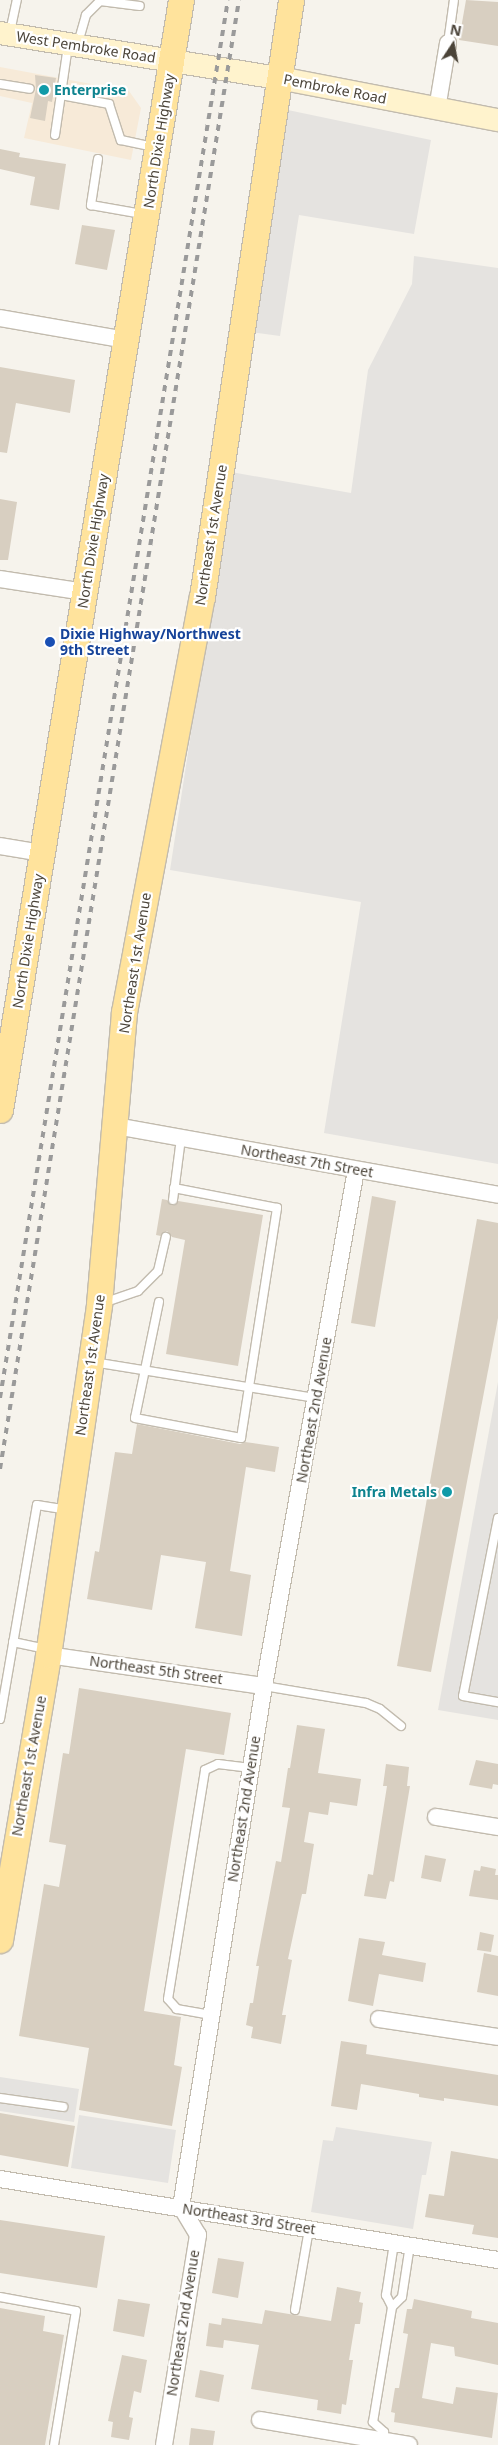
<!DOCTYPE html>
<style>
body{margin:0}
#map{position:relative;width:498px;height:2445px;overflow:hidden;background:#f6f3ec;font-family:"Noto Sans",sans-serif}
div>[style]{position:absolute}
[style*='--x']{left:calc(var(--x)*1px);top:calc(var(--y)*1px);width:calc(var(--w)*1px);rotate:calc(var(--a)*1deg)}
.commercial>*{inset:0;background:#f7ead8}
.parking>*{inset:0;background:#e5e3e0}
.building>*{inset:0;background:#d8cfc1}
.roads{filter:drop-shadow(1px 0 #c2bbae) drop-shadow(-1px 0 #c2bbae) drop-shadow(0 1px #c2bbae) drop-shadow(0 -1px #c2bbae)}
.lane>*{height:8px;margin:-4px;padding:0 4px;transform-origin:4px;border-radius:4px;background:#fff}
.street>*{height:16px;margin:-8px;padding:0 8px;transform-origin:8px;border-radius:8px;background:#fff}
.secondary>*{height:22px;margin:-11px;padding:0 11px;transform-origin:11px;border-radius:11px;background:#fff3cd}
.primary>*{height:25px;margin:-12.5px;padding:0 12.5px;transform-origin:12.5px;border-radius:12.5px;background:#ffe39c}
.rail>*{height:4px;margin-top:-2px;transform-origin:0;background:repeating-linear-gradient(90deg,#9a9a9a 0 6px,transparent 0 12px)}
.dots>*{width:14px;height:14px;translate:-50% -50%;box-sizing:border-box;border:2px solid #fff;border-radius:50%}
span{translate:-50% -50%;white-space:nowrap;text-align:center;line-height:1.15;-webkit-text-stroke:4.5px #fff;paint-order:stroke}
.street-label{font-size:14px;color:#4b4439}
.culture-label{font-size:14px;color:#0d838f;font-weight:700}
.left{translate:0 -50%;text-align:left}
.right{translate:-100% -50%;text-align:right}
.transit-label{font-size:14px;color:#164399;font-weight:700}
.north{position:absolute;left:428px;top:20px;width:50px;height:50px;-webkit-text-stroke:4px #fff;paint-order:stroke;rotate:11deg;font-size:14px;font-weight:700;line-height:20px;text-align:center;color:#4b4439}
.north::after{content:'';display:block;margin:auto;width:18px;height:22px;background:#4b4439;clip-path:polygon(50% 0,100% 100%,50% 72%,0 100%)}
</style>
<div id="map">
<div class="commercial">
<i style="clip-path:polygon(0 67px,129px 91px,141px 108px,131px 160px,24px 138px,32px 103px,0 96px)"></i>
</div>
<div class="parking">
<i style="clip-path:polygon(283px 109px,431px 140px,414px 234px,299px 215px,280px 336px,251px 332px)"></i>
<i style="clip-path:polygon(414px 256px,498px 268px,498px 1164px,324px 1133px,361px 902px,170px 870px,231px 472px,351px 493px,368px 370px,412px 284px)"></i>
<i style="clip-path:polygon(498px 1382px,498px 1720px,438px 1710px)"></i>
<i style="clip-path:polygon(0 2077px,79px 2089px,74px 2122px,0 2111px)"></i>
<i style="clip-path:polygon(79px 2115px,176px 2130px,168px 2183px,71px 2168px)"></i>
<i style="clip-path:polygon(336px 2127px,432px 2142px,426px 2175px,422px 2175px,413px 2229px,311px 2212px,323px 2140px,333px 2141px)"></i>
</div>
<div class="building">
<i style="clip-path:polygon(466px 0,498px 2px,498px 46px,459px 40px)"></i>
<i style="clip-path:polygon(35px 75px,56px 78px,52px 102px,48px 101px,45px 121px,30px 118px,36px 89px)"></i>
<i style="clip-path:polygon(0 149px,20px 153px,19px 157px,66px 164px,59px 210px,30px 205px,35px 177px,0 169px)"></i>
<i style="clip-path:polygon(82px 225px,115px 230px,107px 270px,75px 264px)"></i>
<i style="clip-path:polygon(0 367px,75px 380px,70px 413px,16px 403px,7px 453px,0 452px)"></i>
<i style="clip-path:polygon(0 499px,17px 502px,8px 560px,0 560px)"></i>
<i style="clip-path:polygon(372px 1196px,396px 1201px,375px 1327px,351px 1323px)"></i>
<i style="clip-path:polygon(162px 1199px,167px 1200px,172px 1205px,178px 1201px,263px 1215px,238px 1366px,166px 1354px,185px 1240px,172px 1237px,167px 1231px,161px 1236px,156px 1235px)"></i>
<i style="clip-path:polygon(477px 1219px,498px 1223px,498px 1318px,431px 1672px,397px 1666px)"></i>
<i style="clip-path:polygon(137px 1424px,240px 1444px,245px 1442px,279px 1447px,275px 1472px,246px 1467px,230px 1571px,251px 1575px,242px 1636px,195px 1628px,206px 1562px,161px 1555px,152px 1610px,87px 1599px,95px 1551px,99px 1552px,115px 1452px,132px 1454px)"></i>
<i style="clip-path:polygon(79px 1688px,231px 1713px,224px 1755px,186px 1749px,144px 2011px,181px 2017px,174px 2065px,182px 2067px,172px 2126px,79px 2110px,89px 2048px,19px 2036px,44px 1884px,59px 1887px,66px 1845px,49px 1842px,63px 1753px,69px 1754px)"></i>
<i style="clip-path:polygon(297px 1725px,325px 1729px,318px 1773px,361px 1779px,357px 1806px,330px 1802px,328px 1815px,309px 1812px,304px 1842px,314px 1844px,306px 1894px,302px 1894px,288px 1959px,292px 1960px,282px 2015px,286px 2015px,281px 2044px,251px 2038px,253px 2027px,246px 2025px,250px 2003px,253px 2003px,259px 1966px,256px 1966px,276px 1861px,281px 1862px,290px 1808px,282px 1807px,288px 1768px,290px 1768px)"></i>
<i style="clip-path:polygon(476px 1760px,498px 1764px,498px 1785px,493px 1784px,492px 1789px,469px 1785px)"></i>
<i style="clip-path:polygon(386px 1764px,409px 1767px,407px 1786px,410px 1786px,394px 1882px,390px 1881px,386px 1899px,364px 1896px,368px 1874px,373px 1875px,387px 1786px,383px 1786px)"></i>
<i style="clip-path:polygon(425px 1855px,446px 1859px,441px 1882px,421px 1878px)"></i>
<i style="clip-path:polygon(481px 1866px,496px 1869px,495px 1875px,498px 1875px,498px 1900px,469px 1896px,474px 1870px,480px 1871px)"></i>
<i style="clip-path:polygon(480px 1932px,494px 1935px,491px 1952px,477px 1950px)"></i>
<i style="clip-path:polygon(359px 1938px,385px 1942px,382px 1955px,426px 1963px,423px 1982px,379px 1974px,373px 2006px,348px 2001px)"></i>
<i style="clip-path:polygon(484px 1953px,498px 1956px,498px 1996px,477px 1992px)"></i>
<i style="clip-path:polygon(341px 2041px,367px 2045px,366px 2054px,498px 2075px,498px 2106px,444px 2098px,444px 2101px,419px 2097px,419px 2094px,361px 2084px,357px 2110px,331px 2106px)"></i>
<i style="clip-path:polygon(0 2113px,75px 2126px,68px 2167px,0 2155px)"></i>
<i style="clip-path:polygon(451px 2151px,498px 2159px,498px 2238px,472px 2234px,474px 2225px,425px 2217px,429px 2194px,444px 2196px)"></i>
<i style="clip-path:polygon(0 2220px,105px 2236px,97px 2288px,0 2273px)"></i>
<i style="clip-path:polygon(218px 2258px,244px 2262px,238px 2298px,212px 2293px)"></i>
<i style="clip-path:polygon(337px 2287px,361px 2292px,359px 2302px,363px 2303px,360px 2324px,355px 2324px,349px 2360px,353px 2360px,346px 2405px,342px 2404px,341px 2414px,317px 2410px,318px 2400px,251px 2389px,259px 2345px,224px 2340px,223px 2348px,206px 2346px,209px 2323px,221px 2325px,222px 2318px,262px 2324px,265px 2310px,331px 2321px)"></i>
<i style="clip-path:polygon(118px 2299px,150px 2304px,144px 2337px,113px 2331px)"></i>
<i style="clip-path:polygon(414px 2299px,472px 2311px,471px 2318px,498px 2323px,498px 2365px,455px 2356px,454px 2347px,431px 2343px,422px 2398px,453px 2404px,456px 2387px,498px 2393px,492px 2438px,394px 2422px,395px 2413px,391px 2412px,395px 2388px,399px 2388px,408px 2334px,403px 2333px,407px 2309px,412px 2309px)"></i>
<i style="clip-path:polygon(0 2308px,45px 2316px,43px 2331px,64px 2335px,45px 2445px,0 2445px)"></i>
<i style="clip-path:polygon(122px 2355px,147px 2360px,141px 2393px,134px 2391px,129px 2417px,133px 2418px,129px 2440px,111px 2437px,113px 2422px,108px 2421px)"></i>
<i style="clip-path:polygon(200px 2370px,224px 2375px,219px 2402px,195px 2397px)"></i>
<i style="clip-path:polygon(191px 2428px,215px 2431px,213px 2445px,189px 2445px)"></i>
</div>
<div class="roads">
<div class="lane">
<i style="--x:10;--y:32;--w:33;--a:-78"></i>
<i style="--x:78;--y:43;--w:29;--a:-74"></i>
<i style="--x:86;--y:15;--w:20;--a:-45"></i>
<i style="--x:100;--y:1;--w:40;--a:7.1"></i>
<i style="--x:448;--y:43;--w:43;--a:-82.1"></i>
<i style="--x:0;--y:84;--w:30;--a:9"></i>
<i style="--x:61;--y:95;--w:49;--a:10.6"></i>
<i style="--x:109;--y:104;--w:38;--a:72"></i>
<i style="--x:121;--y:140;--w:34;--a:12"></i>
<i style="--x:55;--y:135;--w:90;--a:-81.7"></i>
<i style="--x:98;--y:159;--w:47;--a:98.7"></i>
<i style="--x:91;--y:205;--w:52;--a:10"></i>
<i style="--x:173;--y:1200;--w:63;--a:-82.6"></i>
<i style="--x:159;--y:1302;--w:118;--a:101.7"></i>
<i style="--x:135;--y:1418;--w:108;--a:10.7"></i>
<i style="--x:241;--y:1438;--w:233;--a:-81.1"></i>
<i style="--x:277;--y:1208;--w:105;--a:-169"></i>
<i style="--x:103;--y:1303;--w:37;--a:-19"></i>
<i style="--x:138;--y:1291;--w:28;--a:-45"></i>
<i style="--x:158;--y:1271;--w:35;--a:-77"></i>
<i style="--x:93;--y:1362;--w:226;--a:9.2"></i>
<i style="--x:498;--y:1518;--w:181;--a:101.1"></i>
<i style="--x:463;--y:1696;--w:36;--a:10"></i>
<i style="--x:13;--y:1642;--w:35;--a:12"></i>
<i style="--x:264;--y:1686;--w:103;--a:9.5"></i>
<i style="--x:366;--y:1703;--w:15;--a:23"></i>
<i style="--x:380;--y:1709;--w:27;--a:39"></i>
<i style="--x:0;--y:1719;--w:217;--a:-80.2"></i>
<i style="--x:37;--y:1505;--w:30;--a:9"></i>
<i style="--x:211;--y:2015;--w:35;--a:-170"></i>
<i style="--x:177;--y:2009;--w:13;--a:-132"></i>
<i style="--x:168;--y:1999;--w:232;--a:-80.8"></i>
<i style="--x:205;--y:1770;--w:14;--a:-25"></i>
<i style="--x:218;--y:1764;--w:33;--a:7"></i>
<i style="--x:0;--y:2098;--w:64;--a:8.1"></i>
<i style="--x:394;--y:2243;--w:53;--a:98.7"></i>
<i style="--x:386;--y:2295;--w:13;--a:63"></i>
<i style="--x:392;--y:2307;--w:14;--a:-45"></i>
<i style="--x:402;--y:2297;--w:53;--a:-81.3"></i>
<i style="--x:0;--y:2297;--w:77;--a:10.4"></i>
<i style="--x:76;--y:2311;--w:136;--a:99.3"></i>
<i style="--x:295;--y:2310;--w:82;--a:-80.2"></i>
<i style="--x:383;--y:2441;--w:9;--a:-84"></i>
<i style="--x:384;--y:2432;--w:15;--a:-138"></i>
<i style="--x:373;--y:2422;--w:117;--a:-80.6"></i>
</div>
<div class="street">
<i style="--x:437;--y:109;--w:67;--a:-80.5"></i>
<i style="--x:0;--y:318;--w:128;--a:9.9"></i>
<i style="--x:0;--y:579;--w:86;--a:8.7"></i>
<i style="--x:0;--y:846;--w:43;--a:9.5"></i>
<i style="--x:116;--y:1126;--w:388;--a:10.2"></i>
<i style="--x:48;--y:1655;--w:218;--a:8.2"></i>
<i style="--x:436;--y:1817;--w:63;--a:9.2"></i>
<i style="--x:379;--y:2019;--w:120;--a:8.6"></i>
<i style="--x:0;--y:2179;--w:505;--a:9.24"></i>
<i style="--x:260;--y:2420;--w:151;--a:9.5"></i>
<i style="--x:164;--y:2445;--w:213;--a:-80.8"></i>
<i style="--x:198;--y:2235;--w:33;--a:-121"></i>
<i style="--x:181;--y:2207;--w:528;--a:-80.95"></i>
<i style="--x:264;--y:1686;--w:524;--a:-79.89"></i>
</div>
<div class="secondary">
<i style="--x:0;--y:33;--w:283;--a:9.2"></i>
<i style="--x:279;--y:78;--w:223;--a:10.9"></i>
</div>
<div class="primary">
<i style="--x:0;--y:1110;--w:1125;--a:-80.74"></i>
<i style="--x:0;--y:1940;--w:289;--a:-80.4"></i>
<i style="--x:48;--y:1655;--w:355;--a:-81.7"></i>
<i style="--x:99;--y:1304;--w:293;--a:-85.1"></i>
<i style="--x:124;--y:1012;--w:422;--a:-79.4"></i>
<i style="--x:202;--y:597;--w:604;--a:-81.52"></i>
</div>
</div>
<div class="rail">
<i style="--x:0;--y:1398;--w:1416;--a:-80.74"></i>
<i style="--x:0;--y:1469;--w:1488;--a:-80.76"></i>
</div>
<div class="dots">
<i style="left:44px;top:90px;background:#0f9aa8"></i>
<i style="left:50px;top:642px;background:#1a4fb4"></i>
<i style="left:447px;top:1492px;background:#0f9aa8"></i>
</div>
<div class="street-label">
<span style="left:86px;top:47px;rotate:9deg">West Pembroke Road</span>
<span style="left:335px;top:89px;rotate:11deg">Pembroke Road</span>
<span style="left:159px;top:141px;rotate:-81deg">North Dixie Highway</span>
<span style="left:211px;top:535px;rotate:-81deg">Northeast 1st Avenue</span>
<span style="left:93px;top:541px;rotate:-81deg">North Dixie Highway</span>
<span style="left:28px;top:941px;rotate:-81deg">North Dixie Highway</span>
<span style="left:135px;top:963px;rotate:-81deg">Northeast 1st Avenue</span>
<span style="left:307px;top:1161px;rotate:10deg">Northeast 7th Street</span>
<span style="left:90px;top:1365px;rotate:-82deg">Northeast 1st Avenue</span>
<span style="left:314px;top:1410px;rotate:-80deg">Northeast 2nd Avenue</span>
<span style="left:156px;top:1670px;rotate:8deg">Northeast 5th Street</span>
<span style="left:29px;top:1766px;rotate:-80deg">Northeast 1st Avenue</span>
<span style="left:244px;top:1809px;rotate:-81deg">Northeast 2nd Avenue</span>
<span style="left:249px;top:2219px;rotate:9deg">Northeast 3rd Street</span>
<span style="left:183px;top:2323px;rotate:-81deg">Northeast 2nd Avenue</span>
</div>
<div class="culture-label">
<span class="left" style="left:54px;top:90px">Enterprise</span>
<span class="right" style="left:437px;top:1492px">Infra Metals</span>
</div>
<div class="transit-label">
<span class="left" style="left:60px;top:642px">Dixie Highway/Northwest<br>9th Street</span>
</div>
<div class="north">N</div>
</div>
